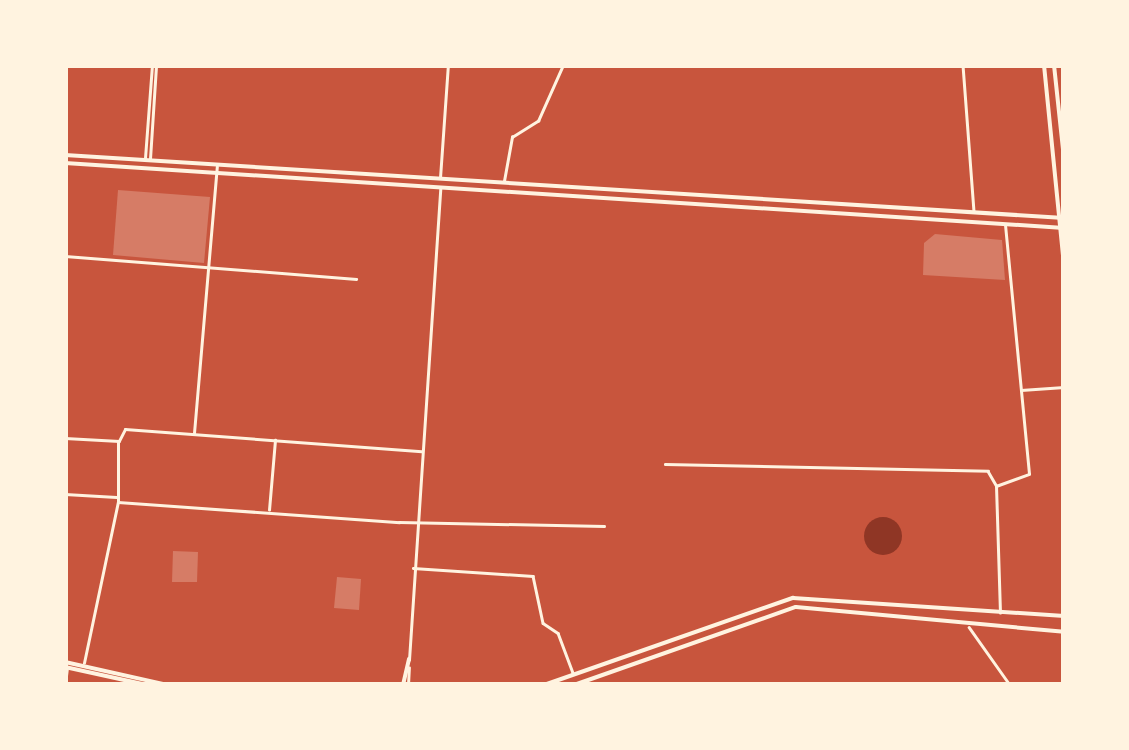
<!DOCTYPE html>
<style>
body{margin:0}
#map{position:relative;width:1129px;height:750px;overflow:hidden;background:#c8553d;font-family:Roboto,sans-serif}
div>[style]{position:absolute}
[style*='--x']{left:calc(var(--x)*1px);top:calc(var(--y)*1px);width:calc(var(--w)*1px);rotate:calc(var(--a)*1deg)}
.water>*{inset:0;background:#8f3625}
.round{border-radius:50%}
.building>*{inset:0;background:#d67c66}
.minor>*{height:2.5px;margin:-1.25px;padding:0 1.25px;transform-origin:1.25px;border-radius:1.25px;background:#fff3e0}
.tertiary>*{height:2.5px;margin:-1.25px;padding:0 1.25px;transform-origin:1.25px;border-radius:1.25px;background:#fff3e0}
.secondary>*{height:4px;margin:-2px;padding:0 2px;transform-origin:2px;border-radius:2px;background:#fff3e0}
.primary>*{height:4px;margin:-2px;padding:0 2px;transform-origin:2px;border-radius:2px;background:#fff3e0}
.trunk>*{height:4px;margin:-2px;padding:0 2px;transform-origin:2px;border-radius:2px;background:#fff3e0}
span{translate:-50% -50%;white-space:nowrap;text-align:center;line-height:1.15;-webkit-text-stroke:8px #fff3e0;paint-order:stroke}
.frame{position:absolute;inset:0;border:68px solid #fff3e0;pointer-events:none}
</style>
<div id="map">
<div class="water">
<i class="round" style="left:864px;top:517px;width:38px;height:38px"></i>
</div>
<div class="building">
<i style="clip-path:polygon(118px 190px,210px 197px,204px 263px,113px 255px)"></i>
<i style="clip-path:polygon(935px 234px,1002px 240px,1005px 280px,923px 275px,924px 243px)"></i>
<i style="clip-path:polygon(173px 551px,198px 552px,197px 582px,172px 582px)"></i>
<i style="clip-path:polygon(337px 577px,361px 579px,359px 610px,334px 608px)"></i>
</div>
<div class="minor">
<i style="--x:963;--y:65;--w:147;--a:85.7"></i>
<i style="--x:145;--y:158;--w:93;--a:-85.7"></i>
<i style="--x:150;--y:159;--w:94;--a:-86.3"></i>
<i style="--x:504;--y:181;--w:45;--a:-79.7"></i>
<i style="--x:512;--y:137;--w:31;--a:-32"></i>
<i style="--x:538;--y:121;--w:61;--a:-65.9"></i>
<i style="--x:65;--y:256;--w:292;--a:4.5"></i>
<i style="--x:1021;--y:390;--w:43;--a:-4"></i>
<i style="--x:194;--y:433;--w:267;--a:-85.1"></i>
<i style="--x:665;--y:464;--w:323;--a:1.2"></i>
<i style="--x:988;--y:471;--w:16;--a:60"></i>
<i style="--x:65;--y:494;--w:51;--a:3.4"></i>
<i style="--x:118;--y:500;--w:57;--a:-90"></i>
<i style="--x:269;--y:510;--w:70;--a:-85.1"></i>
<i style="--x:413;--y:568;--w:120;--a:3.8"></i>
<i style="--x:533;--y:576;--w:48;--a:78"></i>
<i style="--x:543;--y:623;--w:18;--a:34"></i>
<i style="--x:558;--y:633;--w:43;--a:69.4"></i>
<i style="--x:1000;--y:613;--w:127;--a:-91.8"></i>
<i style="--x:996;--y:486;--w:35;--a:-20"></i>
<i style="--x:1029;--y:474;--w:250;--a:-95.5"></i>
<i style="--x:969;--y:627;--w:71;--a:54.7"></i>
<i style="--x:84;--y:663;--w:165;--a:-78.1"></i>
<i style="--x:118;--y:502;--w:282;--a:4.1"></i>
<i style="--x:399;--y:522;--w:205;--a:1.1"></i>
<i style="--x:65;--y:684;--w:16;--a:-83"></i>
</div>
<div class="tertiary">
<i style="--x:440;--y:178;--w:113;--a:-86"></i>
<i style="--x:65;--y:438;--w:54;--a:3.2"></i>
<i style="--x:119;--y:441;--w:13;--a:-63"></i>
<i style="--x:125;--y:429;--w:297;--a:4.3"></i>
<i style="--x:409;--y:660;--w:472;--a:-86.2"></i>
<i style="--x:408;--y:685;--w:17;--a:-87"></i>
</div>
<div class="secondary">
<i style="--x:1044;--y:65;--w:202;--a:84.3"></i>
<i style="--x:1054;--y:65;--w:95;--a:83.9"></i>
<i style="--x:65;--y:155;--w:1001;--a:3.61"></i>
<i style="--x:65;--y:163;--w:1001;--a:3.72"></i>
</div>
<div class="primary">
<i style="--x:65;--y:662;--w:106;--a:12.6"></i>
<i style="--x:65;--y:667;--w:84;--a:12.4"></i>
<i style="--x:403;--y:685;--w:27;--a:-77"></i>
</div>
<div class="trunk">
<i style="--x:544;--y:685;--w:264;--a:-19.3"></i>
<i style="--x:793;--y:598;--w:272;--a:3.8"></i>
<i style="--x:574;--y:685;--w:235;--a:-19.4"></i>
<i style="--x:796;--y:607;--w:269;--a:5.3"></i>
</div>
<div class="frame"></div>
</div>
